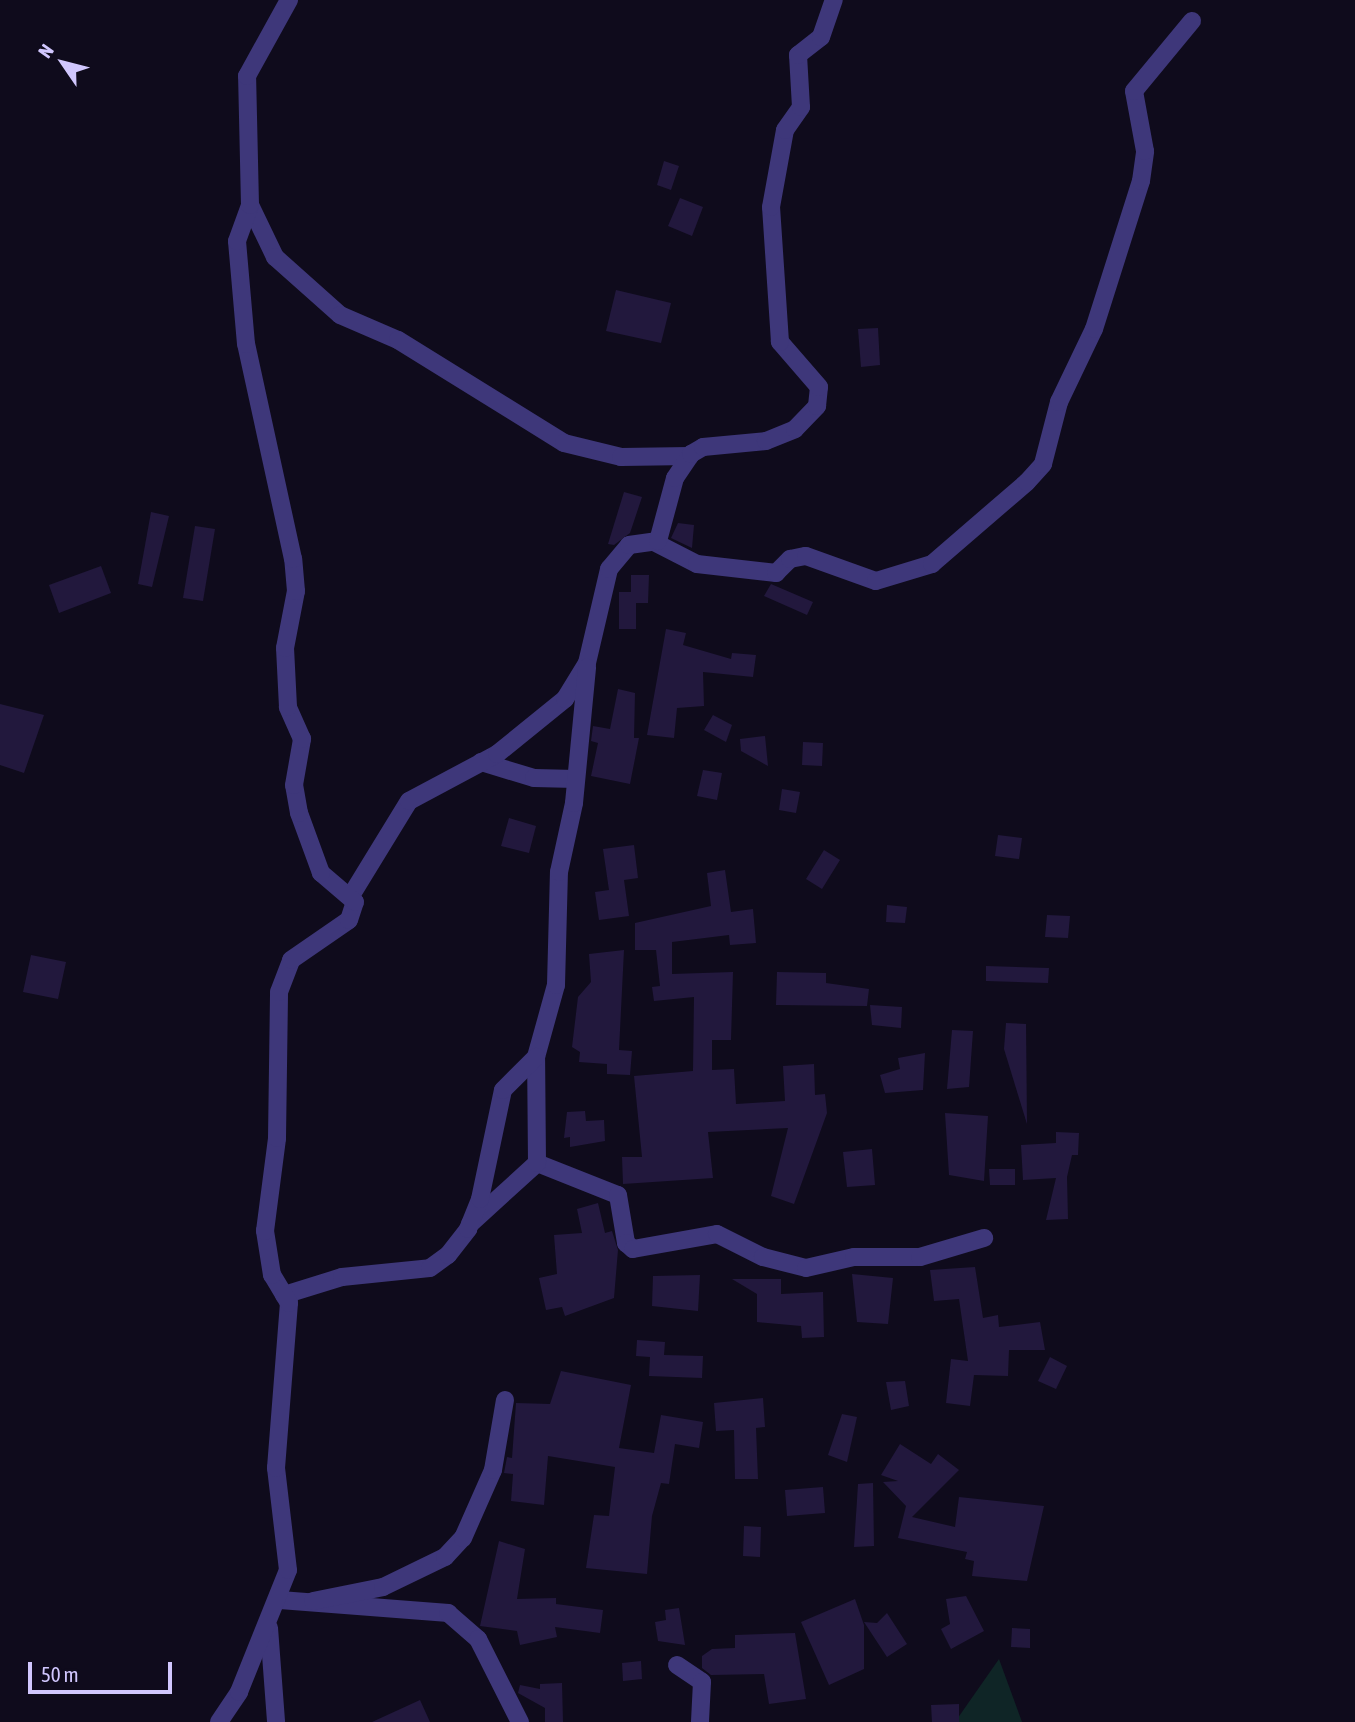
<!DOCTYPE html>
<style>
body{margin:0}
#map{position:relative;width:1355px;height:1722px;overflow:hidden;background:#0f0b1c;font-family:"Asap Condensed",sans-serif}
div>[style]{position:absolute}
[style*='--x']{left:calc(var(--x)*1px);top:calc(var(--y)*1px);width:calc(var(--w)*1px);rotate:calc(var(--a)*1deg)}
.green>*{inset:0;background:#0f2526}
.building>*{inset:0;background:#22183d}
.street>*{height:18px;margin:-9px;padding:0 9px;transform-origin:9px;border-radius:9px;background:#3e377a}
span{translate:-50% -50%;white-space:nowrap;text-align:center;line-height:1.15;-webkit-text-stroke:7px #0f0b1c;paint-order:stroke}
.north{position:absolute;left:28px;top:28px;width:70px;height:70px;-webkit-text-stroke:5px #0f0b1c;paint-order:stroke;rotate:305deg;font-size:19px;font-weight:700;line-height:28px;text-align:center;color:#d1c7fe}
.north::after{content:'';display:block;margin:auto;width:24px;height:32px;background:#d1c7fe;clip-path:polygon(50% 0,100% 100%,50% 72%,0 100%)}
.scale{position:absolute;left:28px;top:1662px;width:144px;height:32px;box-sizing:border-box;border:4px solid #d1c7fe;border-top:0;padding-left:9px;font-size:21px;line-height:24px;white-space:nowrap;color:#d1c7fe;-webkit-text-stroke:5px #0f0b1c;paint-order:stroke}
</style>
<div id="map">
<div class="green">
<i style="clip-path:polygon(999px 1659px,1022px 1722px,955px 1722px)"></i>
</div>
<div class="building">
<i style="clip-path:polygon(664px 161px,679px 166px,671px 190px,657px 185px)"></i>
<i style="clip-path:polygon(680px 198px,703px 207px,692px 236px,668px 226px)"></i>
<i style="clip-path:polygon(616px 290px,671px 303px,661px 343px,606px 331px)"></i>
<i style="clip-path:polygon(878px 328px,880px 365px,861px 367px,858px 329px)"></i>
<i style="clip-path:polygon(624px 492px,642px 497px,630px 533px,614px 545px,608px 544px)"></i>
<i style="clip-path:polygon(151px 512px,169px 516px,152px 587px,138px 584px)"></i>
<i style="clip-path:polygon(694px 525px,692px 548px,671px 538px,678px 523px)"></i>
<i style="clip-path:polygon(195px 526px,215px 529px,203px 601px,183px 598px)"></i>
<i style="clip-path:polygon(101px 566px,111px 593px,59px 613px,49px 585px)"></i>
<i style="clip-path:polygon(631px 575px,649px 575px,648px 603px,636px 603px,636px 629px,619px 629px,619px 592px,631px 592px)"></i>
<i style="clip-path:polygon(771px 584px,813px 602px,807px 615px,764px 596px)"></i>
<i style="clip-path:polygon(666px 629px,686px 633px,683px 645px,731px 659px,732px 653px,756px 655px,753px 677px,703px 672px,704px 706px,677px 708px,674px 738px,647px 735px)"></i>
<i style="clip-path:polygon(618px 689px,635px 693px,634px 738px,639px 738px,630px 784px,591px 776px,598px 743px,591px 741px,593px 726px,610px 729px)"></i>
<i style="clip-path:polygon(0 704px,44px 715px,24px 773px,0 765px)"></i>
<i style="clip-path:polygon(713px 715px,732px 725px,726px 742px,704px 730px)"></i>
<i style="clip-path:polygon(765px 736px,768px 766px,741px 751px,740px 739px)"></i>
<i style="clip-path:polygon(803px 742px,823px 743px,822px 766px,802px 765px)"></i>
<i style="clip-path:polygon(703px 770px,722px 773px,717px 800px,697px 796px)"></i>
<i style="clip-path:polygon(782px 789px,800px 792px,796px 813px,779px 810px)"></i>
<i style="clip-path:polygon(509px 818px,536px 826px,529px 853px,501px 846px)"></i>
<i style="clip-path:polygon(998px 835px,1022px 838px,1019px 859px,995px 856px)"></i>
<i style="clip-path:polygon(634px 845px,638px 878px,624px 880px,629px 916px,599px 920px,595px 892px,609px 890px,603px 849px)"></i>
<i style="clip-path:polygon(824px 850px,840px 860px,822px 889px,806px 879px)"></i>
<i style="clip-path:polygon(725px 870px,731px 912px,753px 909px,756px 943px,730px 945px,729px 935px,672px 942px,672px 974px,733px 972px,731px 1040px,712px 1040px,712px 1070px,734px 1069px,736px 1104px,785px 1101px,783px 1066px,814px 1064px,815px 1095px,825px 1094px,827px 1113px,794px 1204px,771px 1196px,788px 1128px,708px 1132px,713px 1178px,623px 1184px,622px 1157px,642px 1157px,634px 1076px,693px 1071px,694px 997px,654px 1001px,652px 987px,660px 986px,656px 950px,635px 950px,635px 923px,711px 906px,707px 873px)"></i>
<i style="clip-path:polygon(887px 905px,907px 907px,905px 923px,886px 922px)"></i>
<i style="clip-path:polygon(1047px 915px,1070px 916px,1068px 938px,1045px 937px)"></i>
<i style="clip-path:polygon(624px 950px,619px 1050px,632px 1051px,630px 1075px,607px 1074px,607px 1064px,579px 1062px,580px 1052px,572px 1047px,578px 997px,591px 982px,589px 954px)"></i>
<i style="clip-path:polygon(31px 955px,66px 962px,58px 999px,23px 992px)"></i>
<i style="clip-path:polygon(986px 966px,1049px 968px,1048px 983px,986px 981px)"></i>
<i style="clip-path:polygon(777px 972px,826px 973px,826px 983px,869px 989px,867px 1006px,776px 1005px)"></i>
<i style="clip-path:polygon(870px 1005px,902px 1007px,901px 1028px,872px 1025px)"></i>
<i style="clip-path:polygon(1006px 1023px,1026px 1024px,1027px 1124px,1004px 1049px)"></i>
<i style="clip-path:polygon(952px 1030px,973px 1031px,969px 1087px,947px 1089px)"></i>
<i style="clip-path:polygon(925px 1053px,923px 1090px,885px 1093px,880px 1075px,900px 1069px,898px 1058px)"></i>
<i style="clip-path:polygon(585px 1111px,586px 1121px,604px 1120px,605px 1141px,570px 1147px,570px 1137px,564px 1138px,567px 1112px)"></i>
<i style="clip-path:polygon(945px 1113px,988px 1116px,984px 1181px,949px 1175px)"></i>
<i style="clip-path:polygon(1056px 1132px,1079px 1133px,1078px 1155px,1072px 1155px,1067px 1177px,1068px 1219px,1046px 1220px,1056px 1178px,1023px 1180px,1021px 1145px,1056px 1143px)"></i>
<i style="clip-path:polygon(872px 1149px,875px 1185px,847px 1187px,843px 1152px)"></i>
<i style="clip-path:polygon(989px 1169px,1015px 1169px,1015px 1185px,990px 1185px)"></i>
<i style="clip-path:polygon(598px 1203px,605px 1233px,612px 1231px,618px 1250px,614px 1298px,565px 1316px,562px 1307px,546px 1310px,539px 1278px,557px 1274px,554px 1235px,582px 1233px,577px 1209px)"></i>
<i style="clip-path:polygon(975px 1267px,983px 1318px,998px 1315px,999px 1327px,1040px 1322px,1045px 1350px,1009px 1350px,1008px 1376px,974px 1375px,970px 1406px,946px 1403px,951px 1359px,968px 1361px,959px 1299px,934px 1301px,930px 1270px)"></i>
<i style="clip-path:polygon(852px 1274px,893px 1278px,888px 1324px,857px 1322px)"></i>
<i style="clip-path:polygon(700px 1275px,698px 1311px,652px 1306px,653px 1276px)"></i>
<i style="clip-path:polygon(732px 1279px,781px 1279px,781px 1294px,823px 1292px,824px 1337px,802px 1338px,801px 1326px,757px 1322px,757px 1294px)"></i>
<i style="clip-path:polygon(637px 1340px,665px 1342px,664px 1355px,703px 1356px,702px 1378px,649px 1376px,650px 1357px,636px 1356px)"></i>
<i style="clip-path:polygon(1050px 1357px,1067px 1366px,1056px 1389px,1038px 1381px)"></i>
<i style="clip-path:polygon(561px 1371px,631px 1385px,619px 1448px,654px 1453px,661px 1415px,703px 1422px,699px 1448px,675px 1444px,669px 1484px,661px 1483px,652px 1516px,647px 1574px,586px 1568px,594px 1515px,609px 1516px,615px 1467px,548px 1456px,544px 1505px,511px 1501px,513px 1474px,504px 1473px,507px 1457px,512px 1458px,516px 1403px,550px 1404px)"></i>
<i style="clip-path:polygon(905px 1381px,909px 1406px,891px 1410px,886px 1382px)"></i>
<i style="clip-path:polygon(763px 1398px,765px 1427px,756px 1428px,758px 1479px,735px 1479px,734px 1430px,716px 1431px,714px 1403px)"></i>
<i style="clip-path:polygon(842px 1414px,857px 1417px,847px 1462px,828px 1455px)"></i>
<i style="clip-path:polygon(900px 1444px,931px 1464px,938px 1454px,959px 1470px,912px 1517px,955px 1527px,959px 1497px,1044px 1506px,1027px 1581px,972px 1576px,974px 1561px,965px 1559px,967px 1552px,898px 1538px,906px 1506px,883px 1482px,898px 1481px,881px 1475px)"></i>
<i style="clip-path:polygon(873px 1483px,874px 1546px,854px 1547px,858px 1484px)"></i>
<i style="clip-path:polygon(823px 1487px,825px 1513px,787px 1516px,785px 1490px)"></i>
<i style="clip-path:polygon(744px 1526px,761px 1527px,760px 1557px,743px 1556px)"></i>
<i style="clip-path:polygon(499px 1541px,525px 1549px,517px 1599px,556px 1598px,556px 1604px,603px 1610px,600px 1633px,555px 1627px,557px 1637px,520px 1645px,517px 1631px,480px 1626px)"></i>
<i style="clip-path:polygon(966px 1596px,984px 1631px,951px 1649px,941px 1629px,950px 1624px,946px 1599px)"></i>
<i style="clip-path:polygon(855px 1599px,864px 1625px,864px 1669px,829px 1685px,801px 1622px)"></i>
<i style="clip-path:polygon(679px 1608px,685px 1645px,658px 1641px,655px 1622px,666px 1620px,665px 1610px)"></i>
<i style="clip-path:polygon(887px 1613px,907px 1644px,887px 1657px,864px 1622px,877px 1623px)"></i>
<i style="clip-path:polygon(1012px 1628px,1030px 1629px,1030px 1648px,1011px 1647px)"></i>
<i style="clip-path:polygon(795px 1633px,806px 1699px,769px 1704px,764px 1674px,711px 1675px,702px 1668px,702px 1656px,712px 1649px,735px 1648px,735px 1635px)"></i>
<i style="clip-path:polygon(641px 1661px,642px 1679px,623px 1681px,622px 1663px)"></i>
<i style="clip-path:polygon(562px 1683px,563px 1722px,545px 1722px,545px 1708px,518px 1693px,520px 1685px,540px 1689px,540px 1684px)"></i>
<i style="clip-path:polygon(420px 1700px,430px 1722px,372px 1722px)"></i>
<i style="clip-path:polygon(959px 1704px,959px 1722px,932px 1722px,931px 1705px)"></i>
</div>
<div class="street">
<i style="--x:250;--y:205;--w:58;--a:64.3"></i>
<i style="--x:275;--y:257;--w:87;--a:41.7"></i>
<i style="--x:340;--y:315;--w:63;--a:23.3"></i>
<i style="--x:398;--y:340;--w:195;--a:31.8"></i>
<i style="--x:564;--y:443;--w:59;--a:13.8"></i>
<i style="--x:621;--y:457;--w:69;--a:-0.8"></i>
<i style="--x:656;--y:543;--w:46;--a:27.1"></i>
<i style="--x:697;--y:564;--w:80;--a:6.5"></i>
<i style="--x:776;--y:573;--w:20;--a:-45"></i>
<i style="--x:790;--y:559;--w:16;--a:-11"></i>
<i style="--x:806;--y:556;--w:74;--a:19.7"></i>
<i style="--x:876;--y:581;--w:59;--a:-16.9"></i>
<i style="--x:932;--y:564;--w:125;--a:-40.8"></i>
<i style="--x:1027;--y:482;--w:24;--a:-48"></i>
<i style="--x:1043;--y:464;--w:64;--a:-75.5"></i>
<i style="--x:1059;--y:402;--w:81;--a:-64.4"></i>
<i style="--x:1094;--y:329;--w:155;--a:-72.4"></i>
<i style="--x:1141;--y:181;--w:30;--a:-82"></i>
<i style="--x:1145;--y:151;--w:61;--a:-100.4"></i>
<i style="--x:1134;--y:91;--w:91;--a:-50.4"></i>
<i style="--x:481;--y:762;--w:55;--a:16.8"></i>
<i style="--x:534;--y:778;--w:42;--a:1.4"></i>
<i style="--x:352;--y:894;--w:109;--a:-58.5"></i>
<i style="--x:409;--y:801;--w:100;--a:-28.1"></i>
<i style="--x:497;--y:754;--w:87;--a:-39"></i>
<i style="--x:565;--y:699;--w:42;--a:-58.6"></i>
<i style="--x:587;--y:663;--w:97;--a:-76.8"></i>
<i style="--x:609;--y:569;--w:31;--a:-50"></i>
<i style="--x:629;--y:545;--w:29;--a:-8"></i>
<i style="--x:658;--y:541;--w:65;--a:-74.9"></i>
<i style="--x:675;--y:478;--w:29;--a:-56"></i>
<i style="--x:691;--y:454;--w:14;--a:-30"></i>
<i style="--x:703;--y:447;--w:63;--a:-5.4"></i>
<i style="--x:766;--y:441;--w:31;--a:-22"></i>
<i style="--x:795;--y:429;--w:32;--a:-46"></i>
<i style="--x:817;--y:406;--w:19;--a:-84"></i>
<i style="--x:819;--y:387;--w:60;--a:-130.9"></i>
<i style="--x:780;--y:342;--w:135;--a:-93.8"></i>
<i style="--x:771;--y:207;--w:78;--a:-79.7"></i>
<i style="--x:785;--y:130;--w:28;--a:-55"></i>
<i style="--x:801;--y:107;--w:52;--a:-93.3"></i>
<i style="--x:798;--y:55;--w:29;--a:-38"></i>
<i style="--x:821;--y:37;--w:39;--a:-71"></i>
<i style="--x:537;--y:1163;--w:87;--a:21.6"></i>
<i style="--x:618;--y:1195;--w:49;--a:80.5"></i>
<i style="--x:626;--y:1243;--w:9;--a:41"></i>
<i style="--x:633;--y:1249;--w:85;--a:-10.1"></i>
<i style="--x:717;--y:1234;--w:51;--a:26.6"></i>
<i style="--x:763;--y:1257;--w:44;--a:14.3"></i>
<i style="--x:806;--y:1268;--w:49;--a:-12.9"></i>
<i style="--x:854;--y:1257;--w:66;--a:0"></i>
<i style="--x:920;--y:1257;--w:67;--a:-16.5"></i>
<i style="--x:470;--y:1224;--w:91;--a:-42.3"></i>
<i style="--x:537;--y:1163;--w:106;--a:-90.5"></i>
<i style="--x:536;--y:1057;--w:75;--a:-74.5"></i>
<i style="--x:556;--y:985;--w:113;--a:-88.5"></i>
<i style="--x:559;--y:872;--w:71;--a:-77.7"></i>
<i style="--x:574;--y:803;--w:136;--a:-84.5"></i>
<i style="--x:284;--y:1295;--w:61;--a:-17.2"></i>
<i style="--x:342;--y:1277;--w:88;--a:-5.8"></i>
<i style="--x:430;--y:1268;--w:22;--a:-36"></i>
<i style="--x:448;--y:1255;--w:33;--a:-52"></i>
<i style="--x:468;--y:1229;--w:32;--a:-68"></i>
<i style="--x:480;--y:1199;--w:111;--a:-78.1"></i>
<i style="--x:503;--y:1090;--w:47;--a:-45"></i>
<i style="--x:280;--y:1600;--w:169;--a:4.4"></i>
<i style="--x:448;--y:1613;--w:40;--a:41"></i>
<i style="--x:478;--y:1639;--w:93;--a:63.2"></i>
<i style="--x:313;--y:1601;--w:71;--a:-11.3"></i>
<i style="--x:383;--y:1587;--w:69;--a:-25.8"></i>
<i style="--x:445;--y:1557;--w:26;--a:-47"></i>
<i style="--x:463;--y:1538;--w:74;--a:-66.2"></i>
<i style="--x:493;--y:1470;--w:71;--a:-80.3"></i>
<i style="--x:269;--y:1628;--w:94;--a:85.7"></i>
<i style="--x:677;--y:1665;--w:30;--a:34"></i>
<i style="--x:702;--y:1682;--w:40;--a:92.9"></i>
<i style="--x:219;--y:1722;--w:36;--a:-56"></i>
<i style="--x:239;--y:1692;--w:131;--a:-68.1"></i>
<i style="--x:288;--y:1570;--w:103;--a:-96.7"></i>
<i style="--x:276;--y:1468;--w:166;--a:-85.5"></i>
<i style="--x:289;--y:1303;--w:33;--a:-121"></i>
<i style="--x:272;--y:1275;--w:45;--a:-99"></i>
<i style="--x:265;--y:1231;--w:94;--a:-82.6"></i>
<i style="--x:277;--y:1138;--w:146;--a:-89.2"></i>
<i style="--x:279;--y:992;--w:34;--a:-69"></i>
<i style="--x:291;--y:960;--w:70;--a:-34.6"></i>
<i style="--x:349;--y:920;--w:19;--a:-72"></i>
<i style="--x:355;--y:902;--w:45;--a:-139.5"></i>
<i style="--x:321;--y:873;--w:64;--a:-110.1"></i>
<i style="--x:299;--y:813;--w:28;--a:-100"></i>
<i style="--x:294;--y:785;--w:47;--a:-80.1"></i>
<i style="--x:302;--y:739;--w:35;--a:-114"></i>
<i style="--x:288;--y:707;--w:59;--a:-92.9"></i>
<i style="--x:285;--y:648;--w:58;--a:-79.1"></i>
<i style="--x:296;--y:591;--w:32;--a:-95"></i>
<i style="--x:293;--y:559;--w:220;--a:-102.3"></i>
<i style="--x:246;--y:344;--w:103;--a:-95"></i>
<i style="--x:237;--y:241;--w:38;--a:-70"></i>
<i style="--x:250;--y:205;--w:129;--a:-91.3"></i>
<i style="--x:247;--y:76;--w:87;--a:-61.1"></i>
</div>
<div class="north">N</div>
<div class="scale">50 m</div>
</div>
